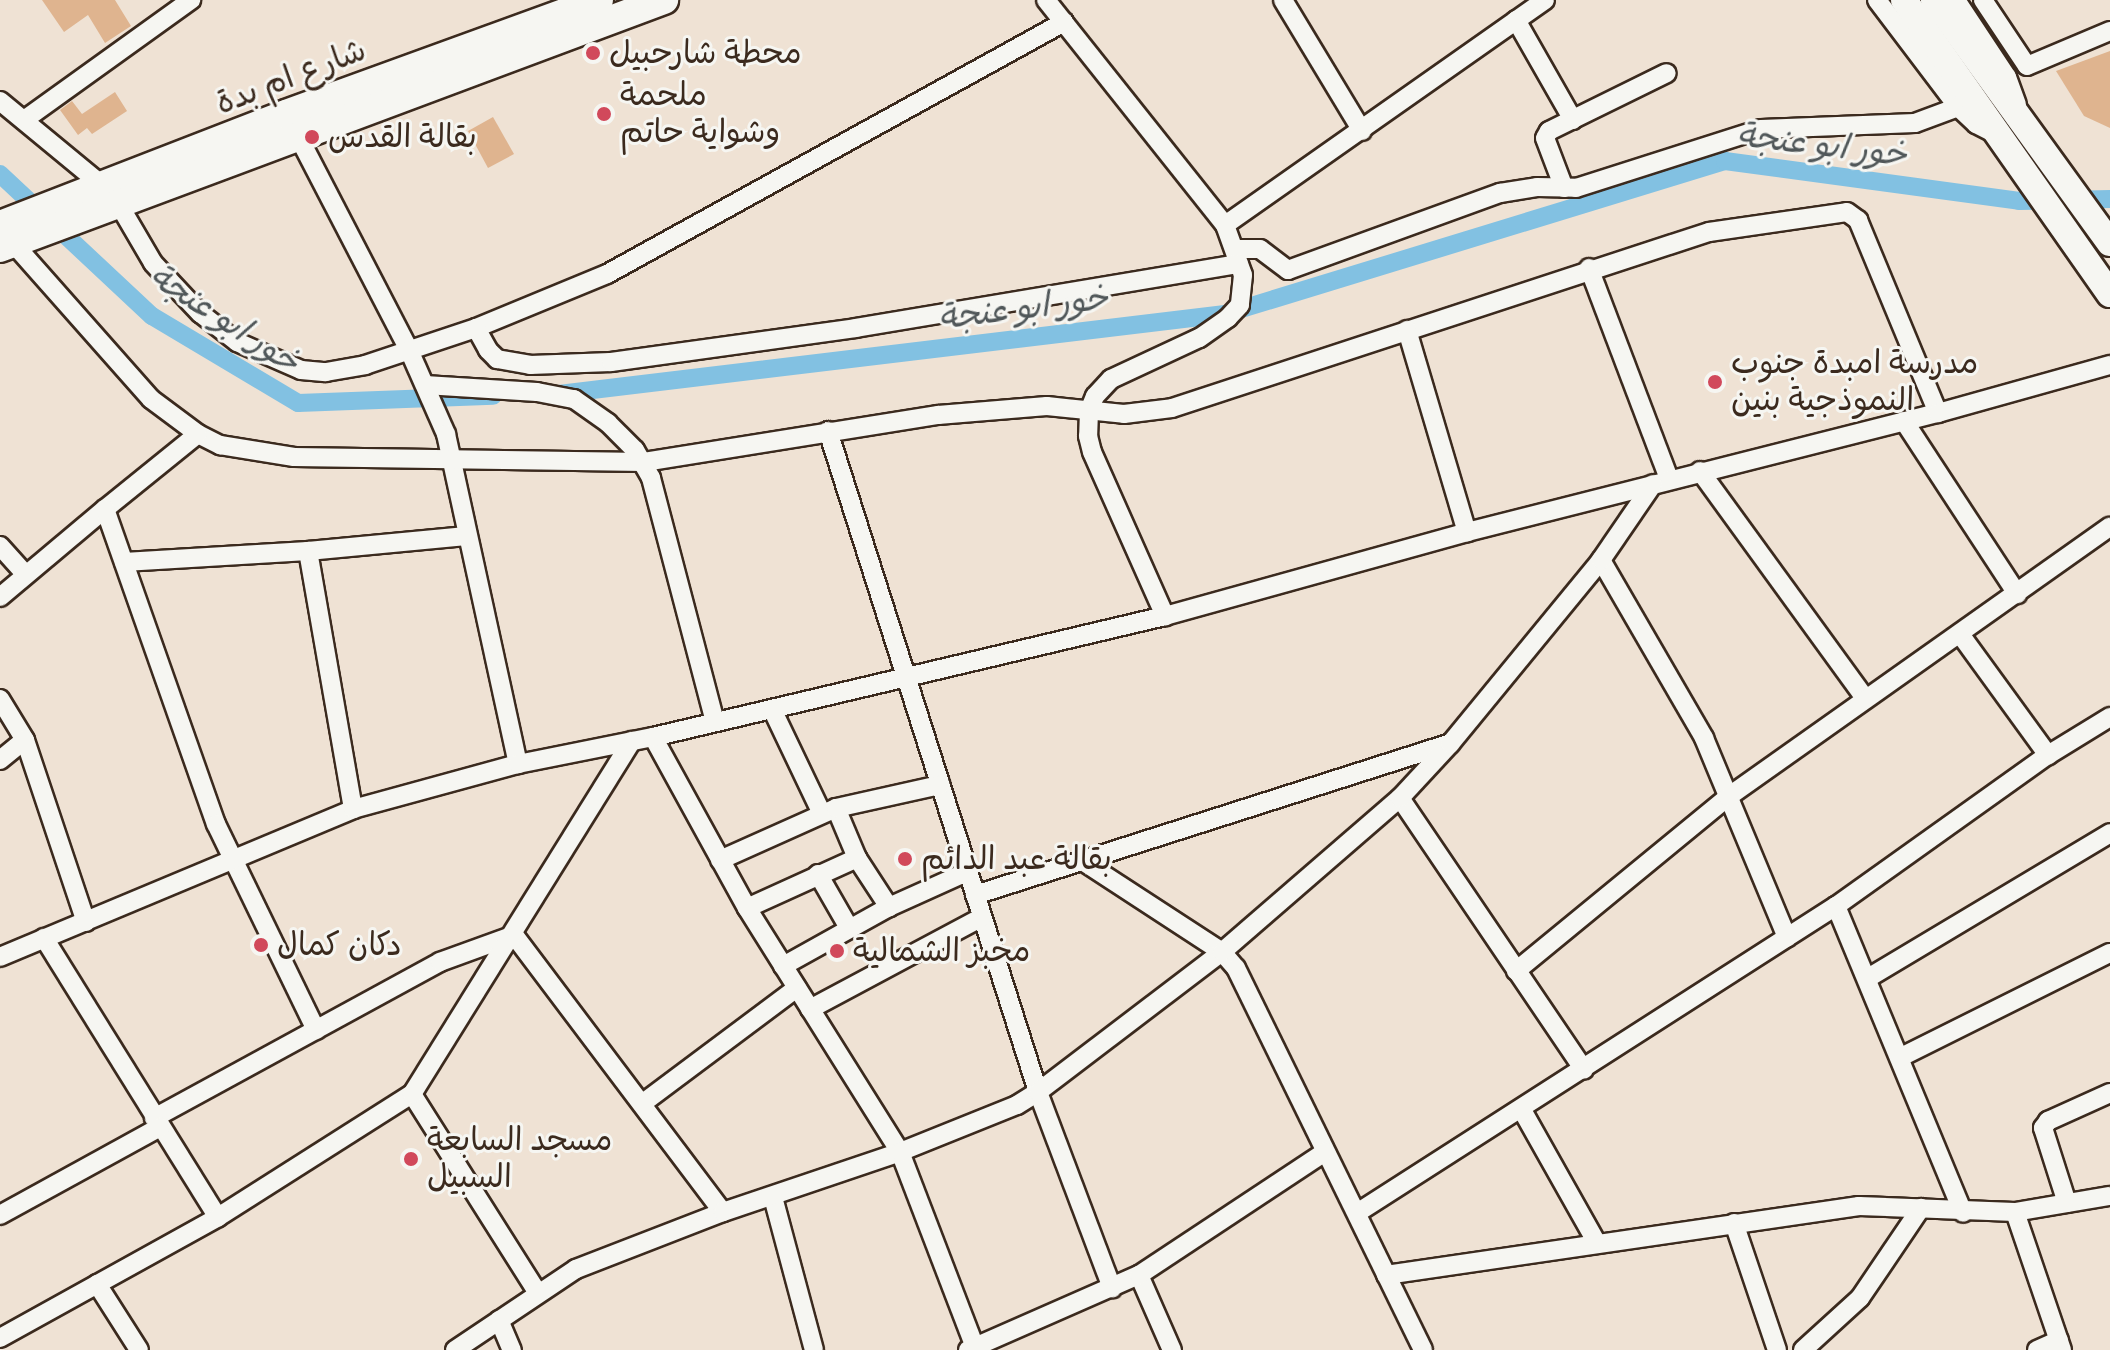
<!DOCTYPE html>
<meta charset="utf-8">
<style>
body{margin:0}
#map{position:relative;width:2110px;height:1350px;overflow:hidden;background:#efe2d4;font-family:Caveat,"Playpen Sans Arabic",sans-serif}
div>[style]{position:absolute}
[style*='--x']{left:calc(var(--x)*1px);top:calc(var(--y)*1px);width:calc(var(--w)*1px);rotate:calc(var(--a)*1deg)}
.canal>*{height:18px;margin:-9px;padding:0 9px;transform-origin:9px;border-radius:9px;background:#82c1e2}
.building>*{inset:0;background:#dfb48f}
.roads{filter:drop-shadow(2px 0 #3b2a1e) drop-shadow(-2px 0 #3b2a1e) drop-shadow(0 2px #3b2a1e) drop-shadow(0 -2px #3b2a1e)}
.minor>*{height:18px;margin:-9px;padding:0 9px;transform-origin:9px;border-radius:9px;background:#f6f6f2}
.secondary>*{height:26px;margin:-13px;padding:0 13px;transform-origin:13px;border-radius:13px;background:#f6f6f2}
.primary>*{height:28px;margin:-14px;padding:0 14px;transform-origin:14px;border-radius:14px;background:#f6f6f2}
.dots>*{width:22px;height:22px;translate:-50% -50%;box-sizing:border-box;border:4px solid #f6f6f2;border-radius:50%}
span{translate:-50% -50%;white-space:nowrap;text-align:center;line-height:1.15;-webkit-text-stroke:6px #f6f6f2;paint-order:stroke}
.poi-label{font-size:32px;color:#3b2a1e}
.left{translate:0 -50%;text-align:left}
.street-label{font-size:32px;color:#3b2a1e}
.water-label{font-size:34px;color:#505759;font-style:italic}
</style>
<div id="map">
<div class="canal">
<i style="--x:0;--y:174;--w:208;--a:43.1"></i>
<i style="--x:152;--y:316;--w:170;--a:30.8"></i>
<i style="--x:298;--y:403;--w:195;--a:-2.1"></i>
<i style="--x:559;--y:394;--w:671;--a:-6.85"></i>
<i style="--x:1225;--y:314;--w:523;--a:-17.01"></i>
<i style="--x:1725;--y:161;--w:297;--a:7.7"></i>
<i style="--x:2019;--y:201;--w:91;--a:-1.3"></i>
</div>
<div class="building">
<i style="clip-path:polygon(42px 0,115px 0,131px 26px,105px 43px,88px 15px,64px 32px)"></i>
<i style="clip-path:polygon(2110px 51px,2110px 128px,2084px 116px,2056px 71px)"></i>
<i style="clip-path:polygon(115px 92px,127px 111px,92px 134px,87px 128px,78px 135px,60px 110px,72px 101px,82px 114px)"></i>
<i style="clip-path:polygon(493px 117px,514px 154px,488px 168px,468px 131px)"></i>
</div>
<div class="roads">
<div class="minor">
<i style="--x:1046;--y:0;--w:288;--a:51.5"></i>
<i style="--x:1225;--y:225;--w:53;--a:70.2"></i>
<i style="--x:1243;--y:275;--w:30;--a:96"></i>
<i style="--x:1240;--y:305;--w:18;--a:133"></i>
<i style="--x:1228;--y:318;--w:35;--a:145"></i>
<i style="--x:1199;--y:338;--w:97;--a:155"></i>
<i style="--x:1111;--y:379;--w:23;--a:133"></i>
<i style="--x:1095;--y:396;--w:16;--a:112"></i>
<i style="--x:1089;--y:411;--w:25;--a:92"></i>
<i style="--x:1088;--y:436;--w:16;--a:76"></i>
<i style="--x:1092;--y:452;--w:180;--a:66"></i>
<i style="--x:1283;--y:0;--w:153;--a:58.9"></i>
<i style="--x:1877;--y:0;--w:134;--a:52.9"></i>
<i style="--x:1958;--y:107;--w:25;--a:43"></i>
<i style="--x:1976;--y:124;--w:22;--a:27"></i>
<i style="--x:1956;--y:0;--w:92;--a:56.5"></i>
<i style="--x:2007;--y:77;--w:29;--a:70"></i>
<i style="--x:1983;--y:0;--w:79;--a:56.3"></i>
<i style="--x:2027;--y:66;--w:90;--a:-22.9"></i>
<i style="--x:1516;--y:20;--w:115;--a:60.3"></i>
<i style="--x:0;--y:101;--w:132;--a:39.5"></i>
<i style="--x:24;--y:120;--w:206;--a:-35.7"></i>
<i style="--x:297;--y:134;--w:243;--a:62.6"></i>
<i style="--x:409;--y:350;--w:92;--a:66.2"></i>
<i style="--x:446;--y:434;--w:338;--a:77.7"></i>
<i style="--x:1564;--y:188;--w:53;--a:-110.8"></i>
<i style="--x:1545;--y:138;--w:8;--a:-60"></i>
<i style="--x:1549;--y:131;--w:131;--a:-26.2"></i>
<i style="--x:118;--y:203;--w:69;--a:59.7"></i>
<i style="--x:153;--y:263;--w:69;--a:46.8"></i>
<i style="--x:200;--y:313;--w:47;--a:38.1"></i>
<i style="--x:237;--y:342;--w:70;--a:23.6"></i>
<i style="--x:301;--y:370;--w:25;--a:5"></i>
<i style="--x:326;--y:372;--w:40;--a:-10"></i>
<i style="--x:365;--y:365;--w:117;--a:-18.4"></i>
<i style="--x:476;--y:328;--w:142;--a:-22.4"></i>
<i style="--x:607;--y:274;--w:522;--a:-28.87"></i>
<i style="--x:1225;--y:225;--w:391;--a:-35.1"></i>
<i style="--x:13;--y:243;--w:208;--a:48.5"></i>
<i style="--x:151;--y:399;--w:59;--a:36.7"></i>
<i style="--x:198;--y:434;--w:25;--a:27"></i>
<i style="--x:220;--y:445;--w:75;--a:9.2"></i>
<i style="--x:294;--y:457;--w:350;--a:0.8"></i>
<i style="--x:644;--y:462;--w:298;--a:-9.1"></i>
<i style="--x:938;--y:415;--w:109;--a:-4.7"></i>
<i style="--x:1047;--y:406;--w:77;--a:5.9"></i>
<i style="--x:1124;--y:414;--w:48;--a:-7.1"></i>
<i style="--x:1172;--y:408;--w:565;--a:-18.15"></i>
<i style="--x:1709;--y:232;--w:139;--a:-8.2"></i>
<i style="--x:1847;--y:212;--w:14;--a:36"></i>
<i style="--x:1858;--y:220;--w:209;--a:67.5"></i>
<i style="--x:1235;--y:249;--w:25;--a:0"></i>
<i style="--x:1260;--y:249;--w:35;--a:37"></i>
<i style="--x:1288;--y:270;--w:226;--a:-20"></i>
<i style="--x:1500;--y:193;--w:37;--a:-9"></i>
<i style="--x:1537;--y:187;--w:39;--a:1"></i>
<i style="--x:1576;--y:188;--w:194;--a:-17.7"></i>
<i style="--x:1761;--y:129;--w:154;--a:-2.2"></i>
<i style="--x:1915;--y:123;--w:46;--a:-20.4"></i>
<i style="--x:1589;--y:268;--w:226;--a:69.2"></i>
<i style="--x:476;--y:328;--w:25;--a:61"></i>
<i style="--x:488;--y:350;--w:13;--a:45"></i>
<i style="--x:497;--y:359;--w:34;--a:10"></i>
<i style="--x:530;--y:365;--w:81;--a:-2.1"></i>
<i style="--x:611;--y:362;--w:247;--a:-7.9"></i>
<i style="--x:856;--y:328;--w:388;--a:-9.5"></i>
<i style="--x:1407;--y:330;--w:211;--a:73.5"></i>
<i style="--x:425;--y:385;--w:112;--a:3.6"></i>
<i style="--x:537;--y:392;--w:38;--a:11"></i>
<i style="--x:574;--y:399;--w:42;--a:35.2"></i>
<i style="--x:608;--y:423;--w:38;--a:45"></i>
<i style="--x:635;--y:450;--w:32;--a:60"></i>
<i style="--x:651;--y:478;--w:252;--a:75.3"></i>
<i style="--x:1904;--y:421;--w:207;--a:56.8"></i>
<i style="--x:828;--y:431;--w:694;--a:72.37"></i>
<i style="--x:1038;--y:1092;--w:210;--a:69.3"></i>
<i style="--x:1700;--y:471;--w:281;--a:54"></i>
<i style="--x:105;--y:509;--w:119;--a:-38.9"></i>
<i style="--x:0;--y:546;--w:38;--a:48"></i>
<i style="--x:308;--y:551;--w:262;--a:80.1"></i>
<i style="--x:1601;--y:560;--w:206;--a:59.9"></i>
<i style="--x:1704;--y:738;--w:216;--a:67.4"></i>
<i style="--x:124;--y:562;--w:184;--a:-3.4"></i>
<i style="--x:308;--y:551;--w:159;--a:-5.4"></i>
<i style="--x:0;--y:597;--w:137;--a:-40"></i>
<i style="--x:105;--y:509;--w:334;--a:70.6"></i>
<i style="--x:216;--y:824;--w:229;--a:64.1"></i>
<i style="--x:1960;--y:634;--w:150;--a:54"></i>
<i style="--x:0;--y:699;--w:48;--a:58.6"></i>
<i style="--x:25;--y:740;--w:192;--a:71.5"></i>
<i style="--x:772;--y:709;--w:116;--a:64.5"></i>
<i style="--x:653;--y:737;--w:195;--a:61.2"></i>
<i style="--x:747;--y:908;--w:288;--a:57.9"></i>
<i style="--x:900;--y:1152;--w:209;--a:69"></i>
<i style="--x:0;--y:760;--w:32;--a:-39"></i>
<i style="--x:1400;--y:798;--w:328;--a:55.9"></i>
<i style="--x:836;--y:808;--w:54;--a:67.2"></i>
<i style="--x:857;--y:858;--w:59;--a:56.9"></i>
<i style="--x:720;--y:860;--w:127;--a:-24.1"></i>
<i style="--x:836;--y:808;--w:107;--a:-12.5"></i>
<i style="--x:1084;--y:862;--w:165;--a:33.1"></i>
<i style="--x:1222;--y:952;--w:21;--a:49"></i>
<i style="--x:1236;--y:968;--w:425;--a:63.9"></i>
<i style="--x:818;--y:874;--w:62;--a:60.1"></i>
<i style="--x:975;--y:895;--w:497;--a:-17.7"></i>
<i style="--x:1836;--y:906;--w:332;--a:67.5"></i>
<i style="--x:747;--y:908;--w:121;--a:-24.4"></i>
<i style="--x:44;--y:938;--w:329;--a:58.1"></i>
<i style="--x:0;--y:957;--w:383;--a:-22.7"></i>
<i style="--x:353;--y:809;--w:171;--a:-15.3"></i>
<i style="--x:518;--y:764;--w:138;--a:-11.3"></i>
<i style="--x:653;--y:737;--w:526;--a:-13.3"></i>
<i style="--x:1165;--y:616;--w:313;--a:-15.5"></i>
<i style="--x:1467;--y:532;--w:486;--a:-14.2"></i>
<i style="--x:1938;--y:413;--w:179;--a:-15.6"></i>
<i style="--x:783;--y:966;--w:121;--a:-29.1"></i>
<i style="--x:889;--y:907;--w:85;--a:-24.2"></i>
<i style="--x:1516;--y:971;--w:274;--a:-39.4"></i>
<i style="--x:1728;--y:797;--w:468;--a:-35.3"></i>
<i style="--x:1868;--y:978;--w:282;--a:-30.9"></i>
<i style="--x:810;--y:1009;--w:195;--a:-28.1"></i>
<i style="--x:1901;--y:1057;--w:233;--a:-26.5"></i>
<i style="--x:412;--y:1094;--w:234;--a:57.7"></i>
<i style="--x:643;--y:1103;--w:192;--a:-36.8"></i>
<i style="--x:1522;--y:1110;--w:153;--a:60.6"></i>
<i style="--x:154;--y:1118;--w:326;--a:-28.6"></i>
<i style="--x:440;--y:962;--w:79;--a:-20"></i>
<i style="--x:514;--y:935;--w:347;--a:53"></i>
<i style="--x:773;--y:1197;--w:158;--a:75"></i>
<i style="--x:2067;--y:1203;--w:79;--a:-107.7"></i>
<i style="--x:2043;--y:1128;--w:9;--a:-54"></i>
<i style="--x:2048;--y:1121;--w:68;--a:-24.3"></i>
<i style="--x:2015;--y:1212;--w:146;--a:71.2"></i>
<i style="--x:1357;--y:1213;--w:569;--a:-32.66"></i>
<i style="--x:1836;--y:906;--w:260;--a:-35.5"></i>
<i style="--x:2048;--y:755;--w:73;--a:-31.5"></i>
<i style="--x:0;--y:1215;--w:183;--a:-28.8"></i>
<i style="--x:1734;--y:1223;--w:134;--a:71.3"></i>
<i style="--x:1139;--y:1275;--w:82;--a:66.3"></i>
<i style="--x:1386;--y:1275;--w:478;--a:-8.3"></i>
<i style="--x:1859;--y:1206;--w:156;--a:2.2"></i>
<i style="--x:2015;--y:1212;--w:96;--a:-9.6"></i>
<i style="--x:97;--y:1284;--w:78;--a:57.5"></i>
<i style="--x:499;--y:1320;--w:33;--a:67"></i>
<i style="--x:0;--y:1338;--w:249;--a:-29"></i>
<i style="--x:218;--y:1217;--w:230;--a:-32.4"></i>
<i style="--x:412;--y:1094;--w:416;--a:-58.1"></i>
<i style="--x:455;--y:1350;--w:146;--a:-33.8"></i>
<i style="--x:576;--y:1269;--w:158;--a:-21.2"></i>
<i style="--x:723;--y:1212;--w:187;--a:-18.7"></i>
<i style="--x:900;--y:1152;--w:126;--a:-21.9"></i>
<i style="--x:1017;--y:1105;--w:25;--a:-32"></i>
<i style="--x:1038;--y:1092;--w:231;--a:-37.3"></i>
<i style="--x:1222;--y:952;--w:235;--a:-40.9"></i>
<i style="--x:1400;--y:798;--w:74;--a:-47.2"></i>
<i style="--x:1450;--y:744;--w:238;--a:-50.6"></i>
<i style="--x:1601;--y:560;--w:92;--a:-55.6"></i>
<i style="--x:968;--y:1350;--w:187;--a:-23.7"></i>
<i style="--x:1139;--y:1275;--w:223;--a:-33.5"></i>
<i style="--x:1803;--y:1350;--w:77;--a:-42.4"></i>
<i style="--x:1860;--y:1298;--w:109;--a:-55.9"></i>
<i style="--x:2037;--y:1350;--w:24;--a:-24"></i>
</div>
<div class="secondary">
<i style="--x:1904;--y:0;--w:359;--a:55"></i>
<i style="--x:1934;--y:0;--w:300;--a:54.1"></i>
</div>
<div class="primary">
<i style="--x:0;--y:225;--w:307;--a:-21.2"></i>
<i style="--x:286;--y:114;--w:333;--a:-20"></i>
<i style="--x:0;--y:248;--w:709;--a:-20.48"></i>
</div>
</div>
<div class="dots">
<i style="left:593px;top:53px;background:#d1495b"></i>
<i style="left:604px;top:114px;background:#d1495b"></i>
<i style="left:312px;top:137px;background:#d1495b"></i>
<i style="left:1715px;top:382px;background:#d1495b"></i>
<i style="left:905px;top:859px;background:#d1495b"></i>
<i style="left:261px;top:945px;background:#d1495b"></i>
<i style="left:837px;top:951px;background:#d1495b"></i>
<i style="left:411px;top:1159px;background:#d1495b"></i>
</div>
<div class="poi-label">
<span class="left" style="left:609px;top:53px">محطة شارحبيل</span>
<span class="left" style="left:620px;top:114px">ملحمة<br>وشواية حاتم</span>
<span class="left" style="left:328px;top:137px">بقالة القدس</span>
<span class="left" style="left:1731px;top:382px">مدرسة امبدة جنوب<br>النموذجية بنين</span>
<span class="left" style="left:921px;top:859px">بقالة عبد الدائم</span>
<span class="left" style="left:277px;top:945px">دكان كمال</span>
<span class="left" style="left:853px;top:951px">مخبز الشمالية</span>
<span class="left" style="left:427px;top:1159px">مسجد السابعة<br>السبيل</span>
</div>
<div class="street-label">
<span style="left:291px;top:77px;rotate:-21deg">شارع ام بدة</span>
</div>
<div class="water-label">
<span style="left:1822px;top:144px;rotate:7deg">خور ابو عنجة</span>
<span style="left:1023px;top:307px;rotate:-7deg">خور ابو عنجة</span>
<span style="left:225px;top:318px;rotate:33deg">خور ابو عنجة</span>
</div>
</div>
